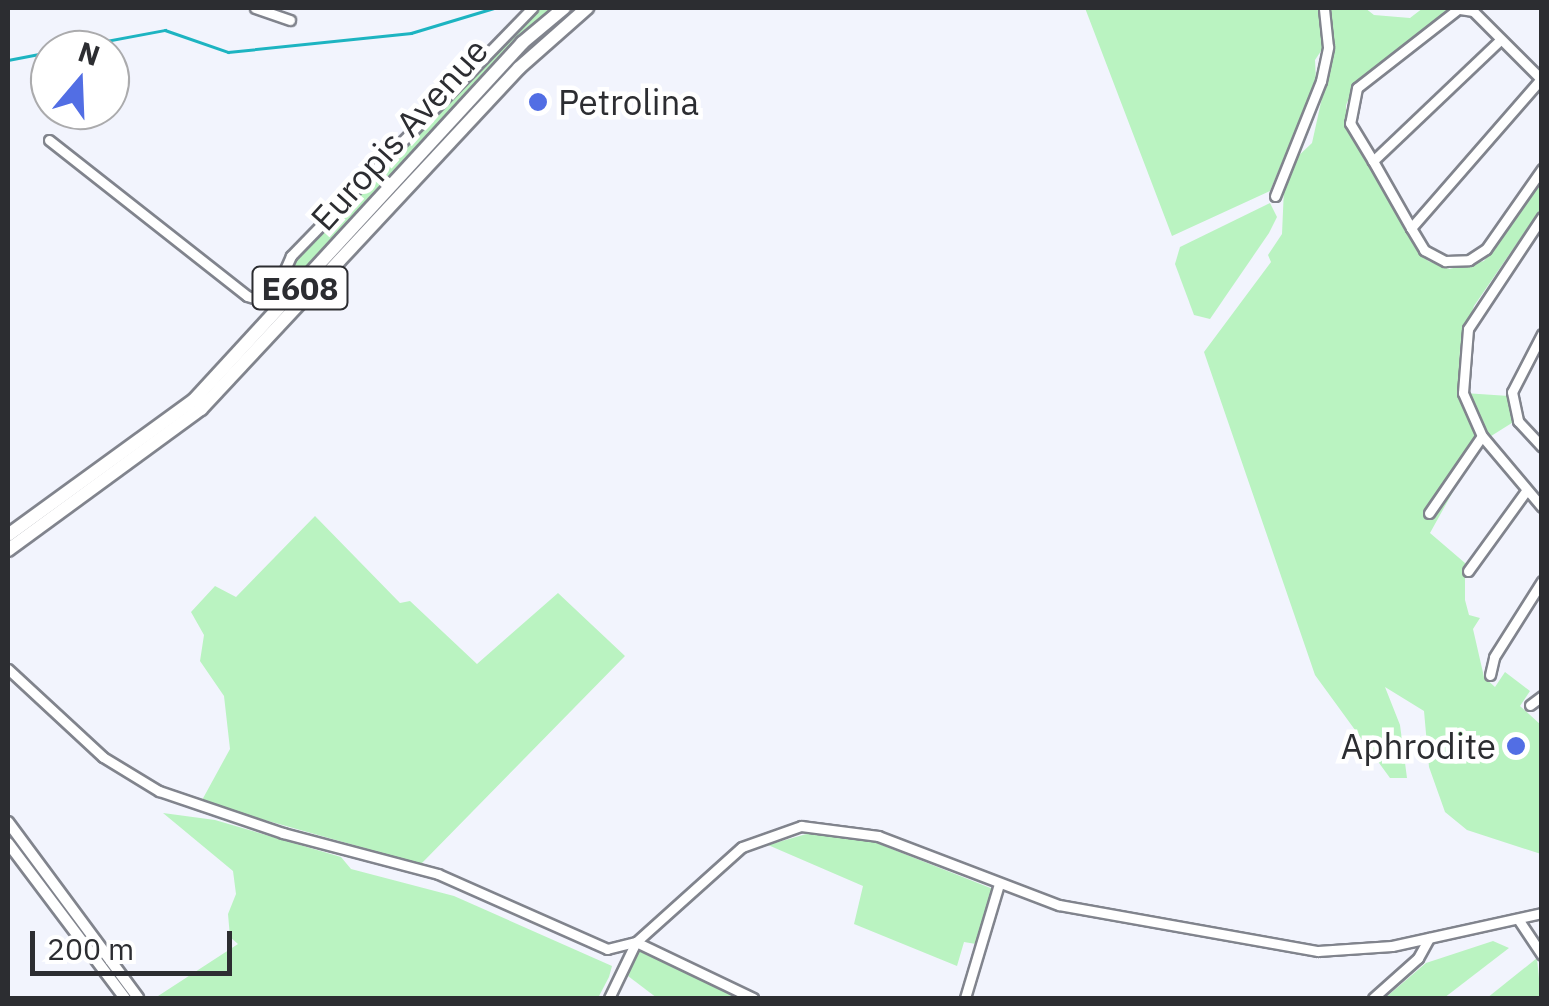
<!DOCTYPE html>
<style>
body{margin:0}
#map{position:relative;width:1549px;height:1006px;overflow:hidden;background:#f2f4fd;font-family:"IBM Plex Sans",sans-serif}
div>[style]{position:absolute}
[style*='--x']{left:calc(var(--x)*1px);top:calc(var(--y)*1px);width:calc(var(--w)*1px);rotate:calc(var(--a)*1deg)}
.green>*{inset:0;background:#baf3c1}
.stream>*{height:2.5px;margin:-1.25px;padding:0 1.25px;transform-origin:1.25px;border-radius:1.25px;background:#1db4c1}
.roads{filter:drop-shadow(2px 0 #81848d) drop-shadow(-2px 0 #81848d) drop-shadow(0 2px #81848d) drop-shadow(0 -2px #81848d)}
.minor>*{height:9px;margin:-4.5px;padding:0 4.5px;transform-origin:4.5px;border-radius:4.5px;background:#fff}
.major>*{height:10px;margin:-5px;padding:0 5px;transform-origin:5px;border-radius:5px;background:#fff}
.highway>*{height:12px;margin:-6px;padding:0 6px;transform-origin:6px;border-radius:6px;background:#fff}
.dots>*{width:28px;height:28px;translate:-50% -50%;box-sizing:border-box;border:5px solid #fff;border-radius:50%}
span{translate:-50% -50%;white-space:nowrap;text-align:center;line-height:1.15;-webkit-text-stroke:9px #fff;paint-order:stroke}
.shield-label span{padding:2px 8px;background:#fff;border:2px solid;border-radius:8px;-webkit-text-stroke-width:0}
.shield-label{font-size:32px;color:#2c2d31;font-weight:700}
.poi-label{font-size:35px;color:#2c2d31}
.left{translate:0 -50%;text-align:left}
.right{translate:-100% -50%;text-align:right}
.street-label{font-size:35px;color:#2c2d31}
.frame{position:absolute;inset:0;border:10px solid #2c2d31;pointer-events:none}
.north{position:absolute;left:30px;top:30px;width:100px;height:100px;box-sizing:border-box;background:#fff;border:2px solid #ababad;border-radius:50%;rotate:19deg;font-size:28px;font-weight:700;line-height:40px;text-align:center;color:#2c2d31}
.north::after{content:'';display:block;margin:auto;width:35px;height:45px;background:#526ee4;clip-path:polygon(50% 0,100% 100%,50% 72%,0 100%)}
.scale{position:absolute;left:30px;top:931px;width:202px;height:45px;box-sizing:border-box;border:5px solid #2c2d31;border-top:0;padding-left:12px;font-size:30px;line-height:35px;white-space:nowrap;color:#2c2d31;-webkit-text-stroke:8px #fff;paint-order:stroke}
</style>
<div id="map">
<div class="green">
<i style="clip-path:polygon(537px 8px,563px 8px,275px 306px,297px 259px)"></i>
<i style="clip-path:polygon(1085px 8px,1318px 8px,1323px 48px,1315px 60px,1316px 80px,1270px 191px,1172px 236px)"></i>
<i style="clip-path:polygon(1328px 8px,1365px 8px,1374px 15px,1410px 18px,1423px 8px,1449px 8px,1355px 86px,1346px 105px,1346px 125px,1428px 261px,1449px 269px,1484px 261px,1541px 182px,1541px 208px,1474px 306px,1460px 348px,1459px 387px,1464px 393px,1509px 396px,1515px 421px,1480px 443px,1430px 533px,1465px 563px,1465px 600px,1469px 615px,1480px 618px,1473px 629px,1484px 677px,1495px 687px,1505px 672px,1530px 691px,1520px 706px,1541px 725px,1541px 854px,1467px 830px,1445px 812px,1429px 767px,1424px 711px,1385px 687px,1400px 725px,1407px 778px,1390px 778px,1315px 675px,1204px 352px,1271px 262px,1268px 255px,1282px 234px,1284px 188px,1294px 160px,1312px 143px,1329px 66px)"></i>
<i style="clip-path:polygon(1270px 203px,1277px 217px,1269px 233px,1210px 319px,1194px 315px,1175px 264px,1180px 247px)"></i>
<i style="clip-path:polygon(315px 516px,400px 603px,410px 601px,477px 664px,558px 593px,625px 656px,421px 864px,201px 802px,230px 749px,224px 696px,200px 661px,204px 635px,191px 612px,215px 586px,236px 597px)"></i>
<i style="clip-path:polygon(163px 813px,215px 820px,341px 857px,351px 869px,454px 896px,612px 966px,609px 977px,598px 998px,155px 998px,238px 944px,230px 937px,228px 914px,236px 894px,233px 871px)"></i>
<i style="clip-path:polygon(817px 831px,864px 838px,993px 889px,976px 944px,964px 942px,957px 966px,854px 924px,863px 886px,768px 845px)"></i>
<i style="clip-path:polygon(1493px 941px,1509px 948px,1444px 998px,1385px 998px,1426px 963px)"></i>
<i style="clip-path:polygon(639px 951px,739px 998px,657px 998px,628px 976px)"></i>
<i style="clip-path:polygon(1537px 958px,1541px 998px,1487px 998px)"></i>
</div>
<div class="stream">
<i style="--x:58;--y:50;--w:109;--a:-10.6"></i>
<i style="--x:165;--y:30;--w:67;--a:19.2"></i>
<i style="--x:228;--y:52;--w:184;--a:-5.9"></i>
<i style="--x:411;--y:33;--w:87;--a:-16.8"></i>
<i style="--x:8;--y:60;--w:43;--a:-10.8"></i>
</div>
<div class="roads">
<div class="minor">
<i style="--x:255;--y:8;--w:37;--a:19"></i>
<i style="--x:49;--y:140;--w:252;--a:38.2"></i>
<i style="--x:247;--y:296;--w:17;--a:17"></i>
<i style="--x:263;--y:301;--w:13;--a:-32"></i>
<i style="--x:274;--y:294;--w:42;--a:-65.9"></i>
<i style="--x:291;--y:256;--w:346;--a:-45.8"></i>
<i style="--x:1373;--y:161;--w:175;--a:-43.6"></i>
<i style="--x:1275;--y:196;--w:124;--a:-68.2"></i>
<i style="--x:1321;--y:81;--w:35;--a:-78"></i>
<i style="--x:1328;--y:47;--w:39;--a:-96"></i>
<i style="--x:1542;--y:217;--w:134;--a:123.5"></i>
<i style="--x:1468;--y:329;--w:64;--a:94.5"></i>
<i style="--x:1463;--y:393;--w:47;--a:66.2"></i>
<i style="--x:1482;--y:436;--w:93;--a:49.8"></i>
<i style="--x:1411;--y:228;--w:198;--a:-48.9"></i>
<i style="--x:1541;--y:79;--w:96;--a:-135"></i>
<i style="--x:1473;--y:11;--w:15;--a:-172"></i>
<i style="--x:1458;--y:9;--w:128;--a:142"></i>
<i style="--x:1357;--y:88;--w:36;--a:101"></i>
<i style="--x:1350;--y:123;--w:44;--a:58.8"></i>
<i style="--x:1373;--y:161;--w:77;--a:60.4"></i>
<i style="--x:1411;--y:228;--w:26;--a:59"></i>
<i style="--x:1424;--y:250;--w:24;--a:28"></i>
<i style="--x:1445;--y:261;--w:24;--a:-2"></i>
<i style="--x:1469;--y:260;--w:20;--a:-33"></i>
<i style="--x:1486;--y:249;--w:98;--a:-55"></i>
<i style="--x:1542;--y:334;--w:65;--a:117.3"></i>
<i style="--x:1512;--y:392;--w:30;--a:78"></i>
<i style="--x:1518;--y:421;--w:35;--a:47"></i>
<i style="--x:1429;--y:513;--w:93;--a:-55.5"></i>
<i style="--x:1468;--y:571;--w:99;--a:-54.1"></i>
<i style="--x:8;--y:669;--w:129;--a:42.8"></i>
<i style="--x:103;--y:757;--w:66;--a:31.3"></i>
<i style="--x:159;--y:791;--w:131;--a:18.7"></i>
<i style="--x:283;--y:833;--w:160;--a:14.8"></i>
<i style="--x:438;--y:874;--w:185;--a:23.9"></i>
<i style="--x:607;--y:949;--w:30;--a:-14"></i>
<i style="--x:636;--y:942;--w:142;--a:-41.9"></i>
<i style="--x:742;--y:847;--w:63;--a:-19.6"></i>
<i style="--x:801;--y:826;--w:78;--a:7.4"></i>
<i style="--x:878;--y:836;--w:194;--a:20.9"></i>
<i style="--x:1059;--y:905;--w:263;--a:10.1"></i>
<i style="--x:1318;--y:951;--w:74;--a:-3.9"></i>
<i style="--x:1392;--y:946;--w:154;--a:-12.4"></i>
<i style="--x:1490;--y:675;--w:18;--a:-77"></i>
<i style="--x:1494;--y:657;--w:90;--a:-57.7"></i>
<i style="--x:1530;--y:705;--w:15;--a:-37"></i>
<i style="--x:1518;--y:919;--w:43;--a:56.3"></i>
<i style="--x:636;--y:942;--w:130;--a:25.6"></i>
<i style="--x:609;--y:998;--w:62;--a:-64.3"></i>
<i style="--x:965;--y:998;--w:119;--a:-73.4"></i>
<i style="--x:1373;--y:998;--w:60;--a:-41.6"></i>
<i style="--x:1418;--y:958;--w:23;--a:-61"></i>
</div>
<div class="major">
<i style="--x:8;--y:822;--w:219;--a:53.5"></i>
<i style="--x:8;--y:843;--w:194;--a:53"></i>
</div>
<div class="highway">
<i style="--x:8;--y:535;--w:230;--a:-36"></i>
<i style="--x:194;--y:400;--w:485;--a:-47.4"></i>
<i style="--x:522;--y:43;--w:55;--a:-39.8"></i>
<i style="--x:8;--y:550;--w:239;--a:-36.2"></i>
<i style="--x:201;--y:409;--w:466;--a:-47"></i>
<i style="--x:519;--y:68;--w:91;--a:-41.4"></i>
</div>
</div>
<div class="dots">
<i style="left:538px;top:102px;background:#526ee4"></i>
<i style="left:1516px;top:746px;background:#526ee4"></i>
</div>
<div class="shield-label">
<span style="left:300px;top:288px">E608</span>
</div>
<div class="poi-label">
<span class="left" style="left:558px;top:102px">Petrolina</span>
<span class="right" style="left:1496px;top:746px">Aphrodite</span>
</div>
<div class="street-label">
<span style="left:399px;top:134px;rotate:-48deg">Europis Avenue</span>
</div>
<div class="frame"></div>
<div class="north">N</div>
<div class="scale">200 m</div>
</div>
